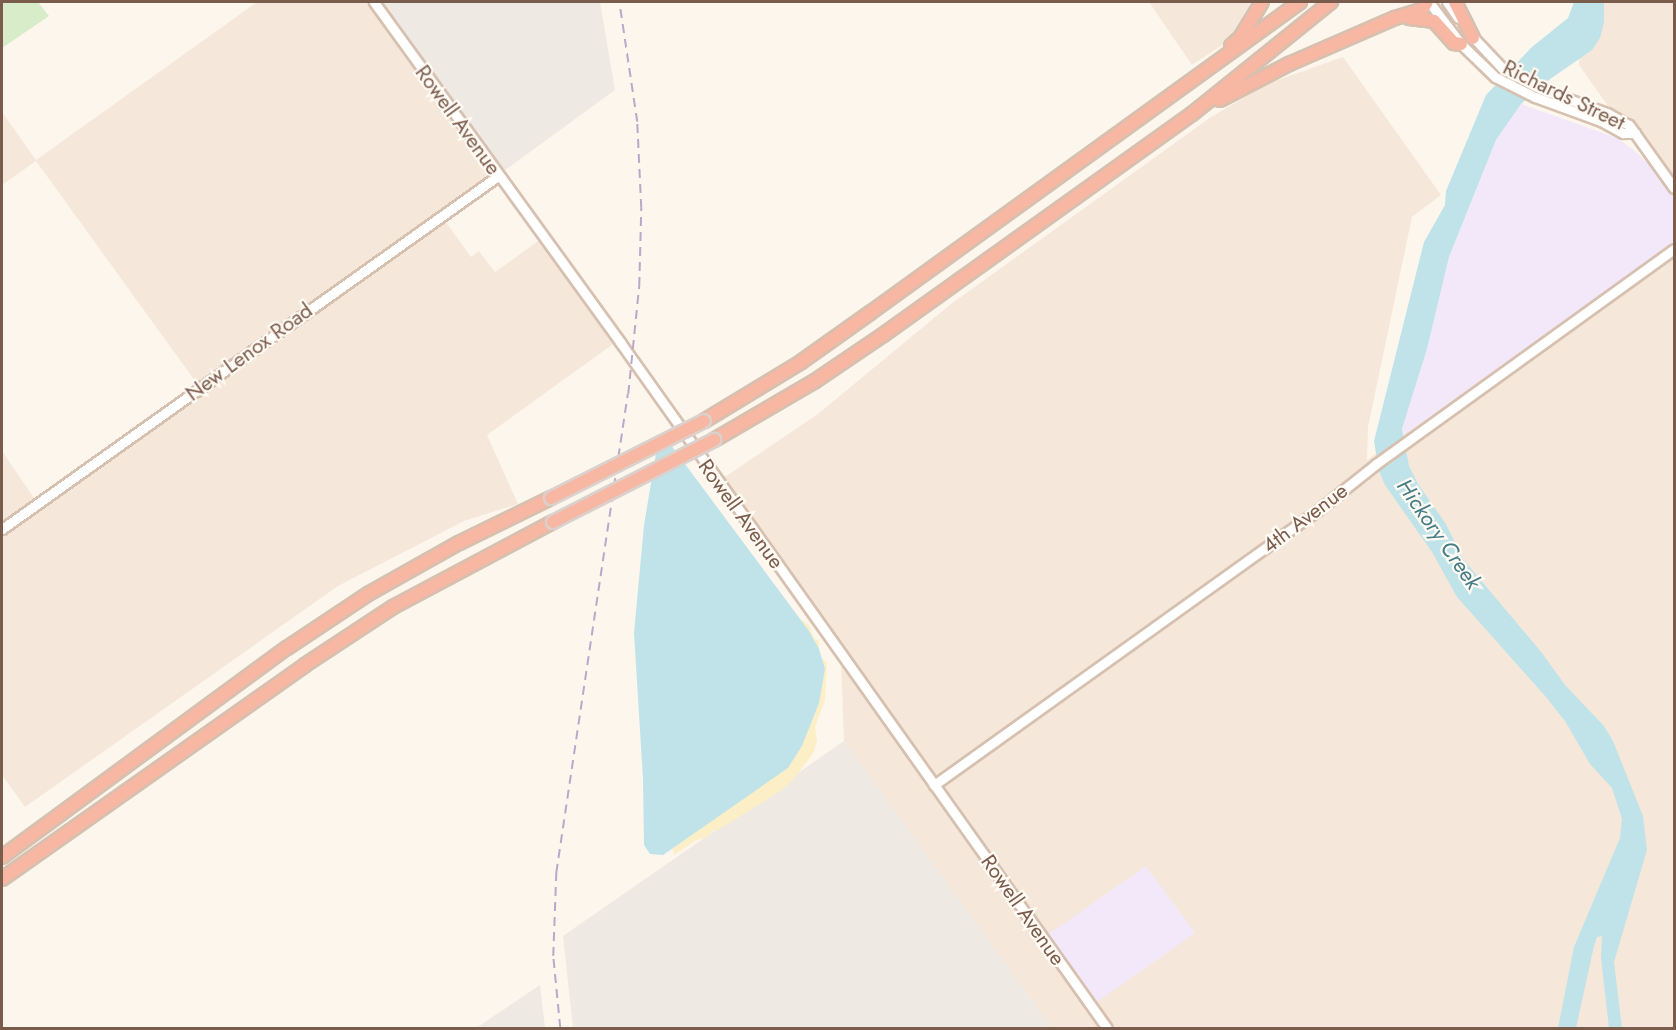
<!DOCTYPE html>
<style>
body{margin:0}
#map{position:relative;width:1676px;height:1030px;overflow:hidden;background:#fdf6ec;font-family:Jost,sans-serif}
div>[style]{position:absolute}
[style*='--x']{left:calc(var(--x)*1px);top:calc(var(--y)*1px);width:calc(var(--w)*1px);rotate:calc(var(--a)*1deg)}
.residential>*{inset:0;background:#f5e8da}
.industrial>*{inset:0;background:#efe9e4}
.education>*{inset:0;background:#f3e8fa}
.green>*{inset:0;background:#d8ecc9}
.sand>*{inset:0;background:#fcefc7}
.water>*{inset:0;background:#bfe3e8}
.roads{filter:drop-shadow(2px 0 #d6c0b0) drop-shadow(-2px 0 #d6c0b0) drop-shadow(0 2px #d6c0b0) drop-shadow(0 -2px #d6c0b0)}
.secondary>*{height:9px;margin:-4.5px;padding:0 4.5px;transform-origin:4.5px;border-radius:4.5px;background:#fff}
.highway>*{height:12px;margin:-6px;padding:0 6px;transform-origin:6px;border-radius:6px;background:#f7b7a3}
.rail>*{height:1.5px;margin-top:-0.75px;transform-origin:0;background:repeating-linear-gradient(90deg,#b9a8c9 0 9px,transparent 0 15px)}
.bridges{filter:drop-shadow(2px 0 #dad1cd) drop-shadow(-2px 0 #dad1cd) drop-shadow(0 2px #dad1cd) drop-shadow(0 -2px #dad1cd)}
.highway-bridge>*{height:12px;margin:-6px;padding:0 6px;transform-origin:6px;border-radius:6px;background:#f7b7a3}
span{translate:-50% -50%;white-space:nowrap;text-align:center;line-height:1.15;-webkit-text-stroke:4.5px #fffaf3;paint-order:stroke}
.street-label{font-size:21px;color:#7a5c4d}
.water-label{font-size:22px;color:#437c86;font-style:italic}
.frame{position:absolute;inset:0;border:3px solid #7a5c4d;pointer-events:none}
</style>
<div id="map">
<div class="residential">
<i style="clip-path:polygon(257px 2px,370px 2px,495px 176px,198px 385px,36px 161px,2px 185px,2px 112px,36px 160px)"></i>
<i style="clip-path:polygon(1149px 2px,1251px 2px,1227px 42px,1192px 65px)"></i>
<i style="clip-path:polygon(1583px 2px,1674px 2px,1674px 199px,1579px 65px)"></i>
<i style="clip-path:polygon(1343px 57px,1441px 195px,1412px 217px,1368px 427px,1367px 460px,1674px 242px,1674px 1028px,1052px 1028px,844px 741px,841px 662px,713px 485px,818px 414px,951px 304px,1211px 117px,1269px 83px)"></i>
<i style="clip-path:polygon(443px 218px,471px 257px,479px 251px,495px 272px,541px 239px,616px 342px,487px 435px,518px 504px,464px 521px,338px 586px,25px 807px,2px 775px,2px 533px)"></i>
<i style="clip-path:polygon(2px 451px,36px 501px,2px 526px)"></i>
</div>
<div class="industrial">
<i style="clip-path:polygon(377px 2px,600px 2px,615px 90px,501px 173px)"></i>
<i style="clip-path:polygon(844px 741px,1052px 1028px,573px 1028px,563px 936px)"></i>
<i style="clip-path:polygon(540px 985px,545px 1028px,476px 1028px)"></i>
</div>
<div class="education">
<i style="clip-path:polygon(1521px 104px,1617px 138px,1636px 152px,1652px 167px,1674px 199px,1674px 242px,1404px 435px,1402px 429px,1427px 349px,1449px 257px,1496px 140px)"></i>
<i style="clip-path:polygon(1146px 866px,1195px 933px,1097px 1002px,1049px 934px)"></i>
</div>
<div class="green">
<i style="clip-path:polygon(2px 2px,38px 2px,49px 16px,2px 48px)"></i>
</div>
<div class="sand">
<i style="clip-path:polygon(802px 620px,809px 625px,814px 638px,819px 641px,819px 656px,827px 662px,825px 700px,815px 727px,817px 740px,814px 752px,793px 780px,779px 792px,718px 830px,714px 830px,706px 838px,697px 840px,674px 855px,672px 846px,808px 633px,807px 628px,799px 622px)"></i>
</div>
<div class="water">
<i style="clip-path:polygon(1574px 2px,1604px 2px,1604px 22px,1600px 38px,1592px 50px,1543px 84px,1521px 104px,1496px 140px,1449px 257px,1427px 349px,1402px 429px,1409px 466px,1418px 484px,1446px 524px,1463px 559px,1542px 653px,1565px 685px,1604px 726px,1613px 741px,1643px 816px,1647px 850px,1614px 962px,1622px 1028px,1609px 1028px,1601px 958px,1602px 936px,1597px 937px,1594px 946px,1576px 1028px,1558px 1028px,1574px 947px,1620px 838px,1622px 819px,1612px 788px,1590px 764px,1565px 721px,1546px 697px,1457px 597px,1432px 552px,1385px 485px,1379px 471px,1374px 441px,1424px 242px,1445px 205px,1446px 191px,1486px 95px,1532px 47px,1568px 18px)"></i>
<i style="clip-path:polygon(659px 436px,665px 437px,809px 631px,819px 649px,825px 669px,819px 703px,802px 746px,788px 768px,663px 855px,650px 854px,644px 845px,643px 779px,634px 633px,644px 525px)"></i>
</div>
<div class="roads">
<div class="secondary">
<i style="--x:374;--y:2;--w:420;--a:54.1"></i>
<i style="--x:620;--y:342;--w:841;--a:54.63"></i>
<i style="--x:1429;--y:2;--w:53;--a:52.7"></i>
<i style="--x:1461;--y:44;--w:47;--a:44.1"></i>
<i style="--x:1495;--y:77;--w:45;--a:26.6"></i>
<i style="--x:1535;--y:97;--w:70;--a:20"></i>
<i style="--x:1601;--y:121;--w:25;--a:29"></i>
<i style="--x:1623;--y:133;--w:12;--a:0"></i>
<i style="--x:1447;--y:2;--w:19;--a:55"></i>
<i style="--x:1470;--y:34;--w:48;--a:46.7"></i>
<i style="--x:1503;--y:69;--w:43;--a:27.8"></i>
<i style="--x:1541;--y:89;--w:70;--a:20"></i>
<i style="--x:1607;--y:113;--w:25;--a:29"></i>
<i style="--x:1629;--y:125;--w:77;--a:54.5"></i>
<i style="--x:2;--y:529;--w:609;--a:-35.44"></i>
<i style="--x:934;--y:785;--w:471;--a:-35.6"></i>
<i style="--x:1317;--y:511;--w:75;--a:-38.5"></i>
<i style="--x:1376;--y:464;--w:367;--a:-35.8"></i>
</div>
<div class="highway">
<i style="--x:1455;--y:2;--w:40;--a:63.4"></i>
<i style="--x:1409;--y:18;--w:25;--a:7"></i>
<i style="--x:1434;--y:21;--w:30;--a:48"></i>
<i style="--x:1454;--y:43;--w:7;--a:8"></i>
<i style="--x:1231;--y:46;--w:12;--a:-42"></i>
<i style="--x:1240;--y:38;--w:42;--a:-58.6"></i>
<i style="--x:1220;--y:100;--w:78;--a:-27.6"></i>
<i style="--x:1289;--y:64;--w:116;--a:-23.5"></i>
<i style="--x:1395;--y:18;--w:28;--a:-17"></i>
<i style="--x:1422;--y:10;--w:9;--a:-58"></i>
<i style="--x:704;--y:421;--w:114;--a:-31.3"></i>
<i style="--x:801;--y:362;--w:85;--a:-35.4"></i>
<i style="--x:870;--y:313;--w:531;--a:-35.88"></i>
<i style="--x:714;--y:440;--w:117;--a:-30.3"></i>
<i style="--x:815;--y:381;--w:82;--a:-34.1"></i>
<i style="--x:883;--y:335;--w:380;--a:-35.6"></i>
<i style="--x:1192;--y:114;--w:179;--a:-38.9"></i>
<i style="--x:2;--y:857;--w:353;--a:-36.3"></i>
<i style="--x:287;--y:648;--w:97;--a:-33.7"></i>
<i style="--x:368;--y:594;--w:104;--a:-29.3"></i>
<i style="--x:459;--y:543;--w:102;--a:-26.1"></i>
<i style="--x:2;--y:879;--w:371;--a:-35.2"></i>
<i style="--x:305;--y:665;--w:105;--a:-33.4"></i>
<i style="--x:393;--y:607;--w:181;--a:-28"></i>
</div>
</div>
<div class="rail">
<i style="--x:560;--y:1028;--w:72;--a:-95.6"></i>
<i style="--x:553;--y:956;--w:83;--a:-87.9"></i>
<i style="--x:556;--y:873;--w:484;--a:-81.5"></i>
<i style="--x:628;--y:394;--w:109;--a:-84.2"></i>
<i style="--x:639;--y:286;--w:78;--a:-88.5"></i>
<i style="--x:641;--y:208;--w:86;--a:-92.7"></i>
<i style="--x:637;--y:122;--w:121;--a:-98.5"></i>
</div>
<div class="bridges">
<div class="highway-bridge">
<i style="--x:551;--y:498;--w:171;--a:-26.7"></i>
<i style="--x:553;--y:522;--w:181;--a:-27"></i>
</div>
</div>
<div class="street-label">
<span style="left:1564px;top:95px;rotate:26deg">Richards Street</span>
<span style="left:458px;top:120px;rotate:54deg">Rowell Avenue</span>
<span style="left:249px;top:352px;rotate:-36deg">New Lenox Road</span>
<span style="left:741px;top:514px;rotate:54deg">Rowell Avenue</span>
<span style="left:1305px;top:518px;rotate:-37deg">4th Avenue</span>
<span style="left:1023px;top:910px;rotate:55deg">Rowell Avenue</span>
</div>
<div class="water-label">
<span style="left:1439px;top:534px;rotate:55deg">Hickory Creek</span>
</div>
<div class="frame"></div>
</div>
